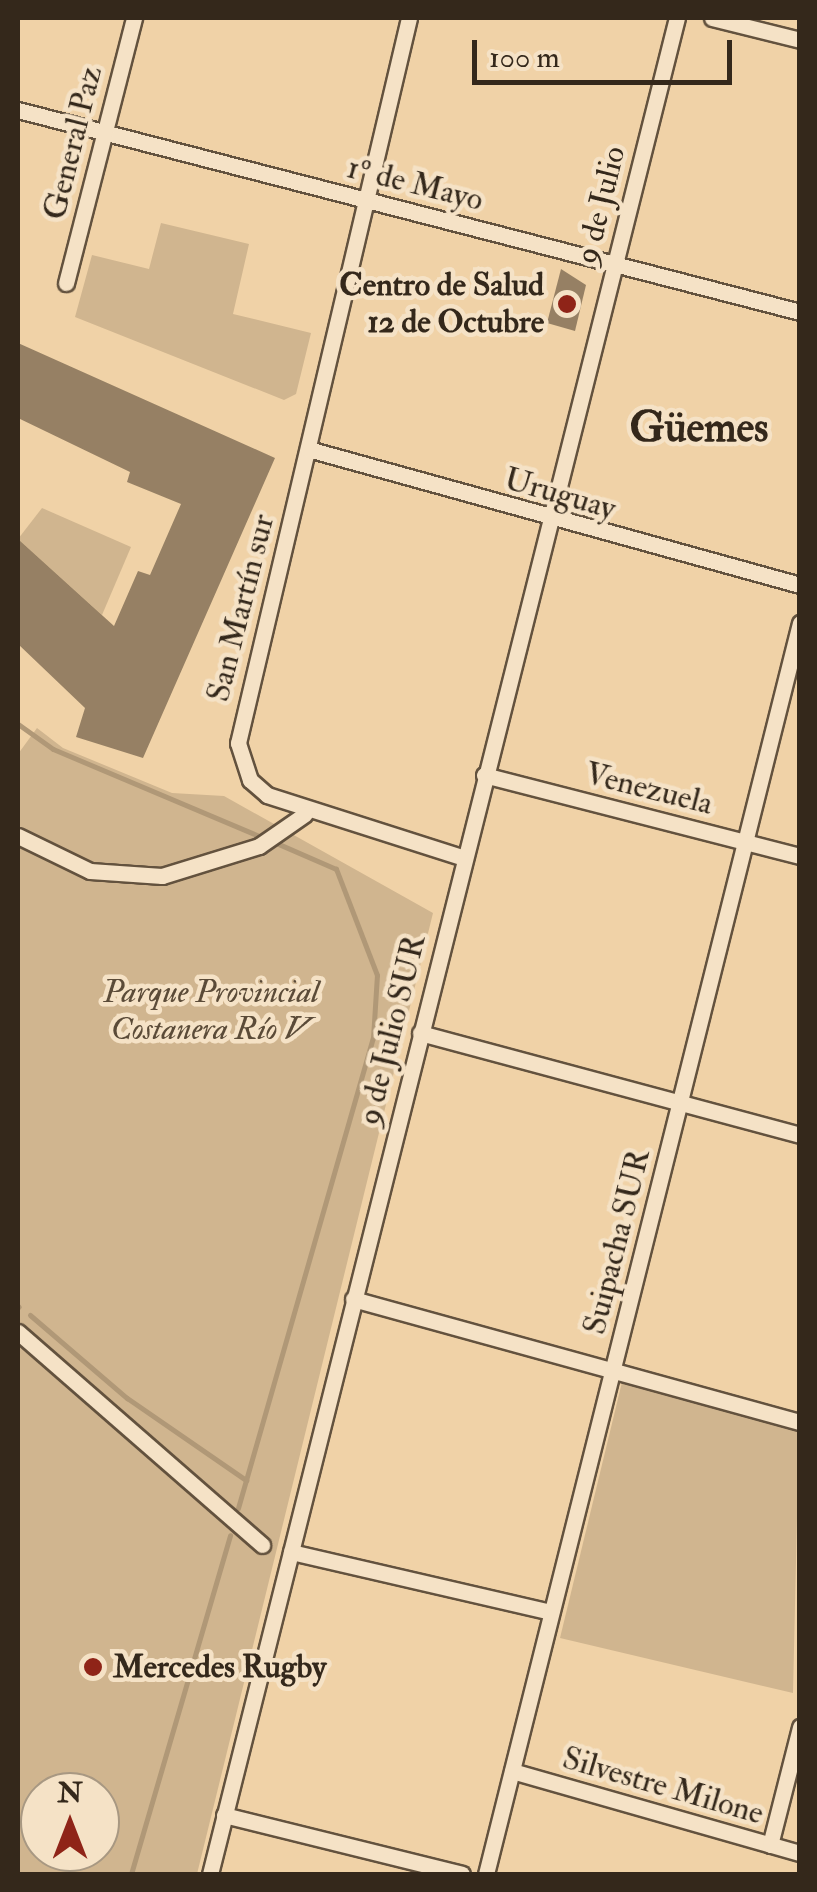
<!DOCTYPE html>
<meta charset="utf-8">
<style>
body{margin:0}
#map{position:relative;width:817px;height:1892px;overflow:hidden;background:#f0d2a7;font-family:"IM FELL Double Pica",serif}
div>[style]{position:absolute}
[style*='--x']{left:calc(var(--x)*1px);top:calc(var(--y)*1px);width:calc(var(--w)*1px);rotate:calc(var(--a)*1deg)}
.green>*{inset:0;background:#d0b58f}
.stream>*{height:5px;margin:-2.5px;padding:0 2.5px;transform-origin:2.5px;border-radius:2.5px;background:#b09877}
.building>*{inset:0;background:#968064}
.roads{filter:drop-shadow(2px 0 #63523e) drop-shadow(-2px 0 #63523e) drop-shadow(0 2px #63523e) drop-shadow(0 -2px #63523e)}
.street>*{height:15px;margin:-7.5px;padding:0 7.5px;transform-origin:7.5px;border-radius:7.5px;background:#f5e2c6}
.dots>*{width:28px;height:28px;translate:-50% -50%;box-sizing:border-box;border:5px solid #f5e2c6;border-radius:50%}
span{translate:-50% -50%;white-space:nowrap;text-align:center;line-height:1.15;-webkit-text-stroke:9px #f5e2c6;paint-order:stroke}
.street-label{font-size:32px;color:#34281b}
.poi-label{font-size:32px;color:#34281b;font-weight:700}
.right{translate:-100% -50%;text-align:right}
.left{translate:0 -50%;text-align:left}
.park-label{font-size:32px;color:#5b4b38;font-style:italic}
.district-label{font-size:42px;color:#34281b;font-weight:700}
.frame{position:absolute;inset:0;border:20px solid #34281b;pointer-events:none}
.north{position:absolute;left:20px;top:1772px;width:100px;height:100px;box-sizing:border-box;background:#f5e2c6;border:2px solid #a89882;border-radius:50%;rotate:0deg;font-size:28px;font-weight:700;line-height:40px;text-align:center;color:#34281b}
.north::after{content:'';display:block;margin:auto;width:35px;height:45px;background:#8f2418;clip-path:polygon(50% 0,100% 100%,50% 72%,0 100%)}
.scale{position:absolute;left:472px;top:40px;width:260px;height:45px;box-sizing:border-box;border:5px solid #34281b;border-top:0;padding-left:12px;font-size:30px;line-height:35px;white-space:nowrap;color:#34281b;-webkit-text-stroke:8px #f5e2c6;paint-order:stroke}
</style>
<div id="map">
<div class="green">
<i style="clip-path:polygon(161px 223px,249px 244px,233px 314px,311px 333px,296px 394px,284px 400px,75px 317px,92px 255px,149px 269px)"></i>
<i style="clip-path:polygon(42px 508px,131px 547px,102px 615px,18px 539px)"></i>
<i style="clip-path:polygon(evenodd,37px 728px,63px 748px,172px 793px,224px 796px,433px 913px,197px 1874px,18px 1874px,18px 754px,37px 728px,40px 1792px,100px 1792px,100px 1852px,40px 1852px,40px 1792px)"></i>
<i style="clip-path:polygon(623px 1378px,799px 1431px,793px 1693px,560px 1638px)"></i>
</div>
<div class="stream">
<i style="--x:18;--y:724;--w:43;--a:35.5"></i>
<i style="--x:53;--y:749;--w:229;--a:22.9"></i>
<i style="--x:18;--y:1306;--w:1;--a:45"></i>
<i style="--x:30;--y:1315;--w:128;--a:40.6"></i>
<i style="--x:127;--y:1398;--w:145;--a:34.6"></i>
<i style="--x:238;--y:1508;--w:489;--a:-74"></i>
<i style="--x:373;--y:1038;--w:63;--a:-86.4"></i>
<i style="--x:377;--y:975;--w:114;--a:-111.1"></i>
<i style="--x:336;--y:869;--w:68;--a:-156.5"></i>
<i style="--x:131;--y:1874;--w:353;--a:-73.7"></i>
</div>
<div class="building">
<i style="clip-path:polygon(561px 269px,586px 285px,575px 331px,547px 323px)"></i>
<i style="clip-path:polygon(18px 343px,275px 458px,143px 758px,76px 737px,85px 708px,18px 644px,18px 539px,114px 626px,138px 571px,150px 575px,181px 504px,127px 482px,130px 472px,18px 418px)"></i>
</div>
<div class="roads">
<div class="street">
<i style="--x:409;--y:18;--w:745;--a:103.27"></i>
<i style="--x:238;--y:743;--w:39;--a:72"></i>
<i style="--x:250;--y:780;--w:23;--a:41"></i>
<i style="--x:267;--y:795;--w:208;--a:17.7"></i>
<i style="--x:712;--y:18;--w:91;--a:14"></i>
<i style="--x:18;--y:110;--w:808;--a:14.48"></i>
<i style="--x:66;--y:283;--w:274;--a:-75.6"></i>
<i style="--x:308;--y:449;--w:510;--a:15.45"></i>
<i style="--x:484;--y:775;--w:326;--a:14.4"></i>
<i style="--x:18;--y:836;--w:80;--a:25.9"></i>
<i style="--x:90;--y:871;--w:72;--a:4"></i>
<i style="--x:162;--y:876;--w:102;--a:-17.2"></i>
<i style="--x:259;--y:846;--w:56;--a:-34.8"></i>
<i style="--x:420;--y:1033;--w:393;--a:15"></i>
<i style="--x:353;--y:1299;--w:464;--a:15.4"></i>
<i style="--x:18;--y:1332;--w:324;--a:41.1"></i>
<i style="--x:291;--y:1552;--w:267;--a:13"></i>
<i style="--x:512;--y:1771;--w:299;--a:15.9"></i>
<i style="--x:224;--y:1815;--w:245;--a:13.9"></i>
<i style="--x:770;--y:1845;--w:122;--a:-75.7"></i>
<i style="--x:210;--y:1874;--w:1914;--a:-75.88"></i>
<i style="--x:486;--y:1874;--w:1290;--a:-75.91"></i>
</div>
</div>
<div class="dots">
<i style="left:567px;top:304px;background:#8f2418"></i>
<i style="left:93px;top:1667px;background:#8f2418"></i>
</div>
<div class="street-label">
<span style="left:73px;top:143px;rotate:-76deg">General Paz</span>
<span style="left:415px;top:184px;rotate:14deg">1º de Mayo</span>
<span style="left:601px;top:205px;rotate:-76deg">9 de Julio</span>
<span style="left:560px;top:494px;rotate:16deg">Uruguay</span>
<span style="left:241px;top:608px;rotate:-76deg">San Martín sur</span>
<span style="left:649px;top:789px;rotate:14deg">Venezuela</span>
<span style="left:392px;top:1030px;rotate:-76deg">9 de Julio SUR</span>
<span style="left:617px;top:1242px;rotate:-76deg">Suipacha SUR</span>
<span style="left:663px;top:1786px;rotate:16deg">Silvestre Milone</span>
</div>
<div class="poi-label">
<span class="right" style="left:544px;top:304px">Centro de Salud<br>12 de Octubre</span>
<span class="left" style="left:113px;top:1667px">Mercedes Rugby</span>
</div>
<div class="park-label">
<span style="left:211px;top:1011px">Parque Provincial<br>Costanera Río V</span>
</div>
<div class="district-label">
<span style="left:699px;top:428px">Güemes</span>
</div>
<div class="frame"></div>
<div class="north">N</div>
<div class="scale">100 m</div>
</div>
